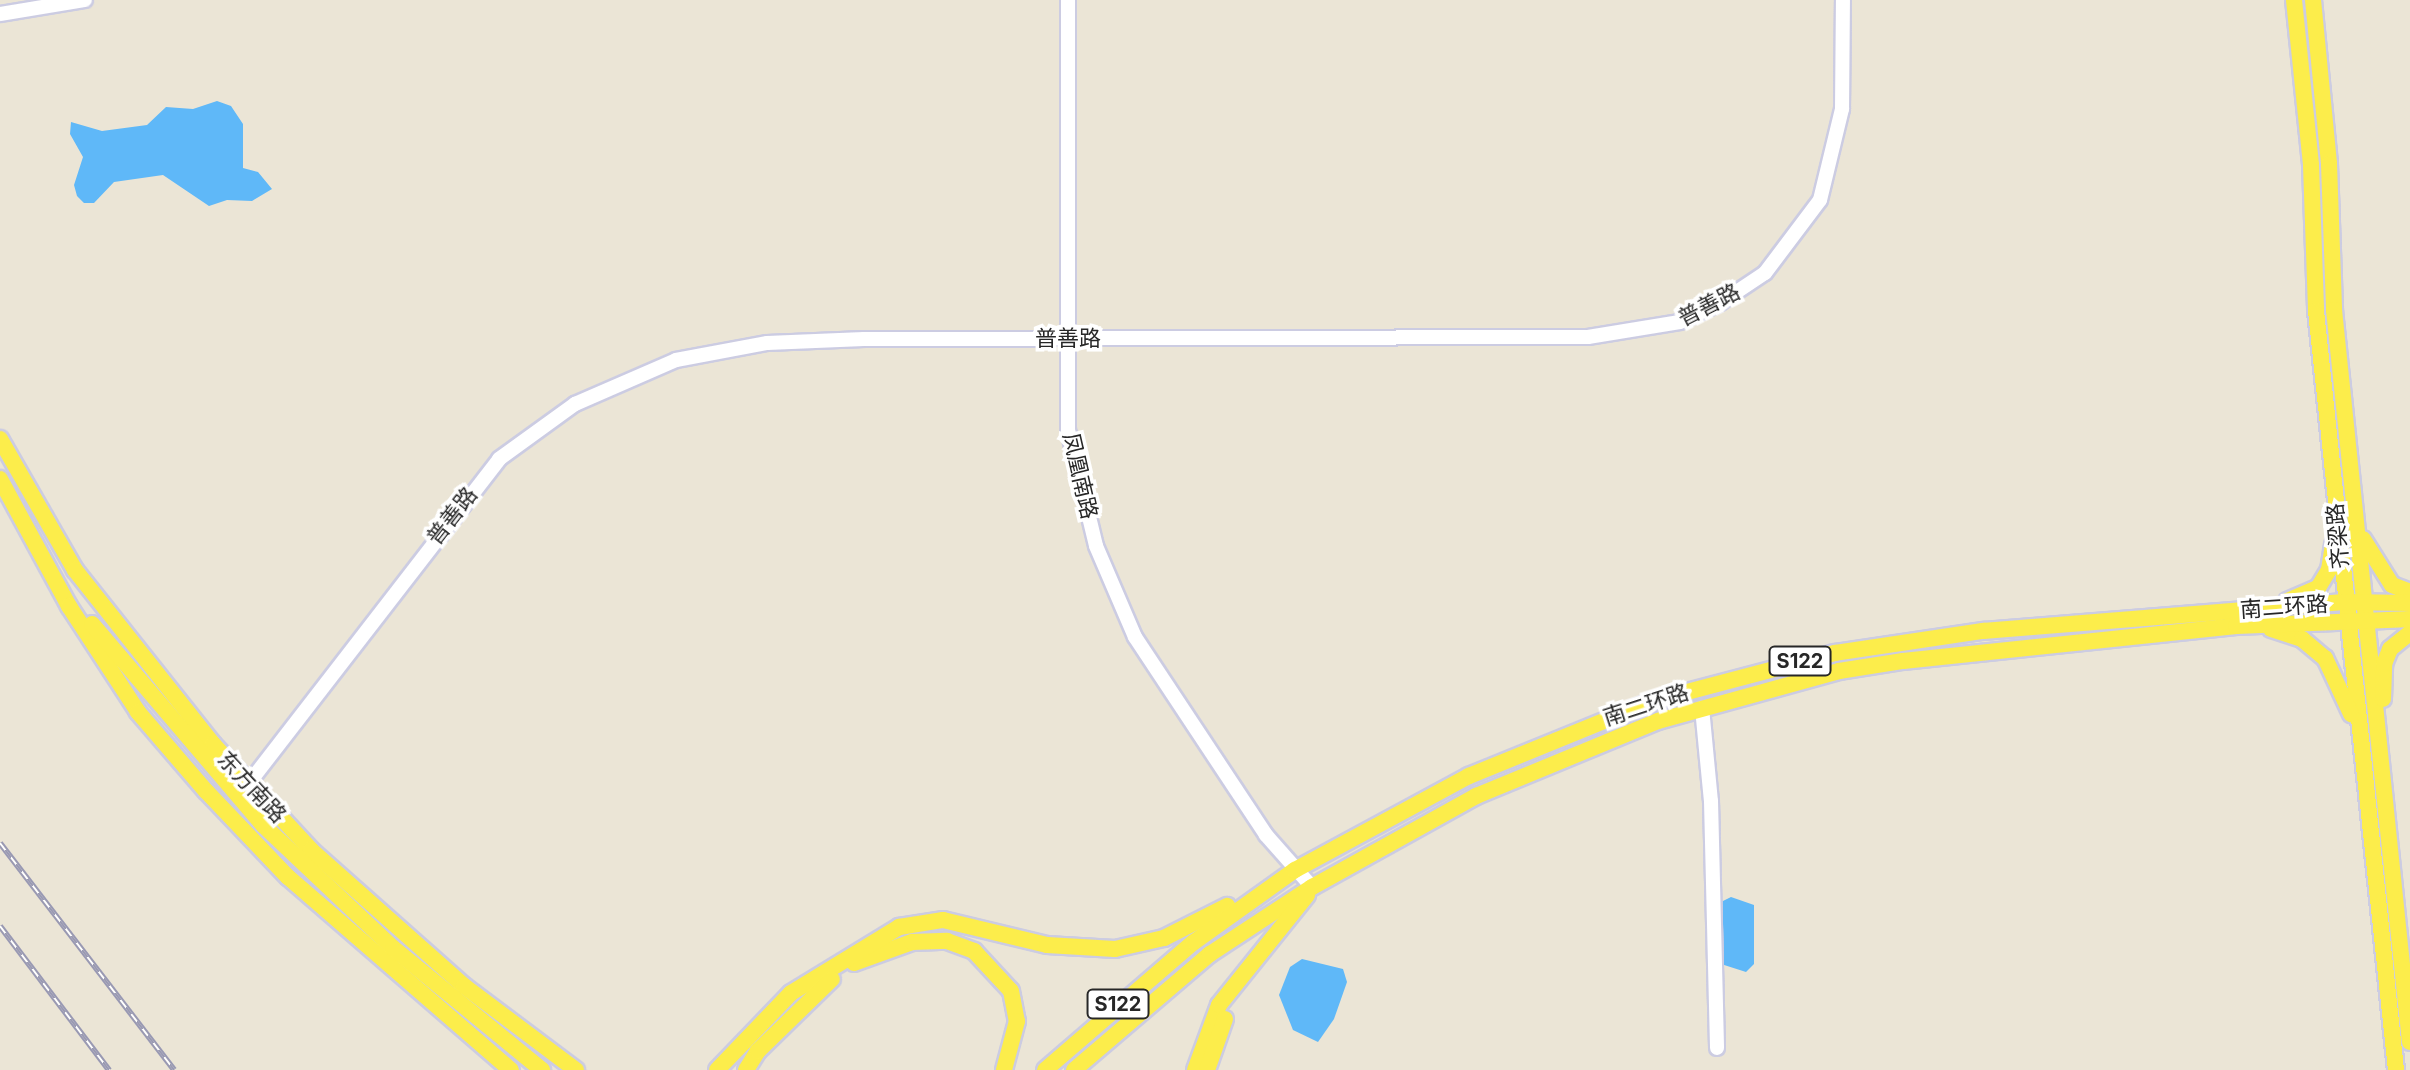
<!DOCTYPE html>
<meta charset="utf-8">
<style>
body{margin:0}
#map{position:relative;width:2410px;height:1070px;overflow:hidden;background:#ebe5d6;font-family:Inter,"Noto Sans SC",sans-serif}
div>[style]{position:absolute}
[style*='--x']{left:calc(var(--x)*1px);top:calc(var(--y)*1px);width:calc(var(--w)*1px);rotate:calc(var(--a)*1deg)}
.water>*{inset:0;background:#5fb8f8}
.roads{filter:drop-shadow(2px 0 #cccce2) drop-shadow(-2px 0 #cccce2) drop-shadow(0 2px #cccce2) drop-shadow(0 -2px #cccce2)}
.minor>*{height:14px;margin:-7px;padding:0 7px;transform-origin:7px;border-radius:7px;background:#fff}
.major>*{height:16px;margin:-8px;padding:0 8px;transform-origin:8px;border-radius:8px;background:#fced4b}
.rail>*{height:6px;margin-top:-3px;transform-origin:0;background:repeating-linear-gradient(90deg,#fff 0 9px,#9999b3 0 18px);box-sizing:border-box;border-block:2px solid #9999b3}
span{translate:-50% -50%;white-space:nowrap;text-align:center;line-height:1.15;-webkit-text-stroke:7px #fff;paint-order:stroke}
.shield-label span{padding:2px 6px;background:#fff;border:2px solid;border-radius:6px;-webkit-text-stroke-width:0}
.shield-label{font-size:20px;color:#272727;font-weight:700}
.street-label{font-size:22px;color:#272727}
</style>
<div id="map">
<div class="water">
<i style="clip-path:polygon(217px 101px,231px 106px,243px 124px,243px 168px,258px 172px,272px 189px,252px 201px,227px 200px,209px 206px,163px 175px,114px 182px,94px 203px,84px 203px,77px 196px,74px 185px,83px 157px,70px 134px,71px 122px,102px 131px,147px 125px,166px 107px,193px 109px)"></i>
<i style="clip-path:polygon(1731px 897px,1754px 905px,1754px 964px,1746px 972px,1721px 964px,1721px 902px)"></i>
<i style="clip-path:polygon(1302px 959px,1343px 969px,1347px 982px,1334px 1019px,1318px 1042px,1293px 1030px,1279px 995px,1290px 967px)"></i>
</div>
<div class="roads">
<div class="minor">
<i style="--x:1068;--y:0;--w:430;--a:90"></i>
<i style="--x:1068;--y:430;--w:119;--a:76.4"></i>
<i style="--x:1096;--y:546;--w:99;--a:66.8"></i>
<i style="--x:1135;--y:637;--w:237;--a:56.5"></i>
<i style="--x:1266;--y:835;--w:69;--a:48.5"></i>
<i style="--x:0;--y:14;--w:86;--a:-9.4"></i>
<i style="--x:1702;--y:708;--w:93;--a:84.5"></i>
<i style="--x:1711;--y:801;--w:247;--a:88.6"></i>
<i style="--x:249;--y:783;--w:409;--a:-52.3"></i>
<i style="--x:499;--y:459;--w:94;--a:-35.9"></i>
<i style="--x:575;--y:404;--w:110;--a:-23.5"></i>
<i style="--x:676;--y:360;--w:93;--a:-10.6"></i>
<i style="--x:767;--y:343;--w:97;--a:-2.4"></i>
<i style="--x:864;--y:339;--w:724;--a:-0.16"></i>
<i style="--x:1588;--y:337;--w:93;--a:-9.3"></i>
<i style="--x:1680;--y:322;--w:44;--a:-25.4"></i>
<i style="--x:1720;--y:303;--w:54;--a:-33.7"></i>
<i style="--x:1765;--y:273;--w:91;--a:-53"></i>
<i style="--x:1820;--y:200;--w:94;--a:-76.4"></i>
<i style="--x:1842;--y:109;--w:109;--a:-89.5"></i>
</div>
<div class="major">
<i style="--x:2294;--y:0;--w:166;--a:84.1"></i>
<i style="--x:2311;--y:165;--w:146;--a:88"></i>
<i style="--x:2316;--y:311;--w:763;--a:83.98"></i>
<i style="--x:2313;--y:0;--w:165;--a:84.4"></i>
<i style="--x:2329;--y:164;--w:146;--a:88"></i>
<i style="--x:2334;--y:310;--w:736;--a:84.07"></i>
<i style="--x:0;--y:439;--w:151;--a:60.2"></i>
<i style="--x:75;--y:570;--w:222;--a:51.6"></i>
<i style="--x:213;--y:744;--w:144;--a:47.2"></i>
<i style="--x:311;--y:850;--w:205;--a:41.6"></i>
<i style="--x:464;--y:986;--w:140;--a:36.9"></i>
<i style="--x:0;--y:479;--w:145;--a:61.5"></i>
<i style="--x:69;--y:606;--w:126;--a:56.9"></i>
<i style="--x:138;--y:712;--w:104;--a:49.3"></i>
<i style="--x:206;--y:791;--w:119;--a:46.4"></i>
<i style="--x:288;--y:877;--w:295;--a:40.9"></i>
<i style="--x:2363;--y:539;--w:54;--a:57.8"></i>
<i style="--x:2392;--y:585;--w:19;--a:21"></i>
<i style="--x:2287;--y:601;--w:34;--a:-23"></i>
<i style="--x:2318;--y:588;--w:21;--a:-59"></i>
<i style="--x:2329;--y:570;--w:26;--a:-81"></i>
<i style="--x:92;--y:624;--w:265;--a:49.6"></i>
<i style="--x:264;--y:826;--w:178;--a:43.4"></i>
<i style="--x:393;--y:948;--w:193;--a:39.3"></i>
<i style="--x:2271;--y:629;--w:33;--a:18"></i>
<i style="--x:2302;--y:639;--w:30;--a:40"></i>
<i style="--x:2325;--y:658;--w:62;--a:65.1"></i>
<i style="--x:2383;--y:699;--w:35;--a:-88"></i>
<i style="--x:2384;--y:664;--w:16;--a:-68"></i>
<i style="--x:2390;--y:649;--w:26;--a:-39"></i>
<i style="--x:854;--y:963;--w:62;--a:-19.9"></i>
<i style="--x:912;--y:942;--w:35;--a:-2"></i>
<i style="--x:947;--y:941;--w:29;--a:20"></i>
<i style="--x:974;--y:951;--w:54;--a:47.2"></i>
<i style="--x:1011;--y:991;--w:31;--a:79"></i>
<i style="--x:1017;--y:1021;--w:51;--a:104.9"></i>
<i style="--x:717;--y:1070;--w:107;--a:-46.1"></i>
<i style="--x:791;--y:993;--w:127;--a:-31.4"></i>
<i style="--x:899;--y:927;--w:45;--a:-9"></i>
<i style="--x:943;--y:920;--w:107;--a:13.5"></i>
<i style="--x:1047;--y:945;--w:68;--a:3.4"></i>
<i style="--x:1115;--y:949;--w:50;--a:-12.7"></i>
<i style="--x:1164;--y:938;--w:71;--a:-26.9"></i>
<i style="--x:746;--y:1070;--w:22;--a:-58"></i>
<i style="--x:758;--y:1051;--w:103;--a:-44.2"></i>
<i style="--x:1045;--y:1070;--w:196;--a:-40.7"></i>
<i style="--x:1194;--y:942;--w:124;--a:-35.5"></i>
<i style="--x:1295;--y:870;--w:198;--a:-28.4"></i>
<i style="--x:1469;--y:776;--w:199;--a:-22.2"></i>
<i style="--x:1653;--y:701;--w:188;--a:-14.8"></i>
<i style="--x:1835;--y:653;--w:150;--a:-8.5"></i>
<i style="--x:1983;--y:631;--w:362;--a:-4.6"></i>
<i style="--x:2344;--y:602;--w:66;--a:0.9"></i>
<i style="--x:1074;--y:1070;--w:179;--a:-40.5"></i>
<i style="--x:1210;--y:954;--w:122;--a:-33.3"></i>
<i style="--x:1312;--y:887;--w:188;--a:-29"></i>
<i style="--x:1476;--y:796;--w:197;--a:-22.4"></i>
<i style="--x:1658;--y:721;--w:188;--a:-15.4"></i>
<i style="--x:1839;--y:671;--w:65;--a:-8.9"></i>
<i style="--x:1903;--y:661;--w:335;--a:-6"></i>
<i style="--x:2236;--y:626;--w:174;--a:-2.3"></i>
<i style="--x:1195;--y:1070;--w:69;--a:-69.7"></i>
<i style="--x:1219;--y:1005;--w:141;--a:-51.3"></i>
<i style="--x:1207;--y:1070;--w:54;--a:-70.6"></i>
</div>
</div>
<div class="rail">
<i style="--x:0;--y:843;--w:286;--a:52.5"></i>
<i style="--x:0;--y:926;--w:181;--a:52.9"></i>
</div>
<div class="shield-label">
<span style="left:1800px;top:661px">S122</span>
<span style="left:1118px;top:1004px">S122</span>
</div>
<div class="street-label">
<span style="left:1709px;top:305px;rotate:-27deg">普善路</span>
<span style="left:1068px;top:339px">普善路</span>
<span style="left:1080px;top:476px;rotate:77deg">凤凰南路</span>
<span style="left:452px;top:516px;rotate:-52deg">普善路</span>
<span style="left:2338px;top:536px;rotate:-95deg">齐梁路</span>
<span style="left:2284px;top:607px;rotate:-4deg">南二环路</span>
<span style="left:1646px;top:705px;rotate:-18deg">南二环路</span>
<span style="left:252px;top:787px;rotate:47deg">东方南路</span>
</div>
</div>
